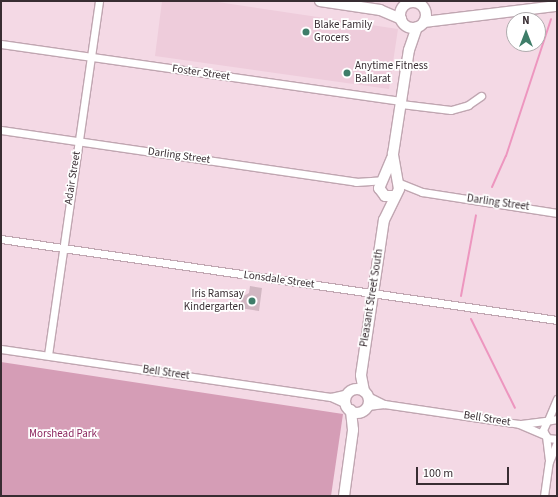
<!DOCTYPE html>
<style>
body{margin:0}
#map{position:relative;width:558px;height:497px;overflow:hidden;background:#f4d9e5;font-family:"Source Sans 3",sans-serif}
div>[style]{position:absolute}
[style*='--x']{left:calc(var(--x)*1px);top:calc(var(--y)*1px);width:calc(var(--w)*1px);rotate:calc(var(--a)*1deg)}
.built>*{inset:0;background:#eeccdb}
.green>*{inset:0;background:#d59db6}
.stream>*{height:2px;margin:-1px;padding:0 1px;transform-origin:1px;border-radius:1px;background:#ed96bf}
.building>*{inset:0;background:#d1b7c2}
.roads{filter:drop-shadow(1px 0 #c0a6b1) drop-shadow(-1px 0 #c0a6b1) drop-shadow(0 1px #c0a6b1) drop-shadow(0 -1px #c0a6b1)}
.street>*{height:7px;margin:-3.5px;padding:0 3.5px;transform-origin:3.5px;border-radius:3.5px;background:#fff}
.secondary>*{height:10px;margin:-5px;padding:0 5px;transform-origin:5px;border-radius:5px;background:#fff}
.secondary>.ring{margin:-5px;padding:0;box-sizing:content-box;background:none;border:10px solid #fff;border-radius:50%}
.dots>*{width:11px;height:11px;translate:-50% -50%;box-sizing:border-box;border:2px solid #fff;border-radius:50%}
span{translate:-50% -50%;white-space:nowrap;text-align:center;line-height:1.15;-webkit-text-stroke:3.5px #fff;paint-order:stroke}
.poi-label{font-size:11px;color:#382d32}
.left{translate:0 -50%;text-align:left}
.right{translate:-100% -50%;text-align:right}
.street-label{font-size:11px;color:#382d32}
.park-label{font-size:11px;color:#8d2960}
.frame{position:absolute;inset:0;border:2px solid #382d32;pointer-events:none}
.north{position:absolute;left:506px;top:12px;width:40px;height:40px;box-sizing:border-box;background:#fff;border:1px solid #afabad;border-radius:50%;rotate:0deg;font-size:11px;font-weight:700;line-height:16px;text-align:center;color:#382d32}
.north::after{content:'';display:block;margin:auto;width:14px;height:18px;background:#3e7d69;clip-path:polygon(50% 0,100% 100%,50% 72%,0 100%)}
.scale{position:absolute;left:416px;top:467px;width:93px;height:18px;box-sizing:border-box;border:2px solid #382d32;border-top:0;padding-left:5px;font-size:12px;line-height:14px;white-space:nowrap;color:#382d32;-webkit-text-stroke:3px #fff;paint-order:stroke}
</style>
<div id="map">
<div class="built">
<i style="clip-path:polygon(162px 1px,211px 1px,398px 29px,389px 89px,155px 56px)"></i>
</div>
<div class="green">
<i style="clip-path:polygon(1px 362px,343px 414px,331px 496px,1px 496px)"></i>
</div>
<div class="stream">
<i style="--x:492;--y:187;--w:34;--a:-66"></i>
<i style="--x:506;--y:156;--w:144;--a:-71.8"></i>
<i style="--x:461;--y:296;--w:82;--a:-79.5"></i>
<i style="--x:471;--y:319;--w:99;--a:63.7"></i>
</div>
<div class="building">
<i style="clip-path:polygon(250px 286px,262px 288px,259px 311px,240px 308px,242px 297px,249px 293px)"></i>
</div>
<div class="roads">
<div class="street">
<i style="--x:1;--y:44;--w:404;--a:8.1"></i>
<i style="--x:401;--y:104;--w:50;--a:6.8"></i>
<i style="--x:451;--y:110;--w:18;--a:-16"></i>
<i style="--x:468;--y:105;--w:16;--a:-35"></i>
<i style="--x:1;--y:130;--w:359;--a:8.3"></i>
<i style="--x:356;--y:182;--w:26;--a:-4"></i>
<i style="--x:397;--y:182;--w:27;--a:22"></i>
<i style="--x:422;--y:192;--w:137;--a:8.8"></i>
<i style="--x:1;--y:239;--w:562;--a:8.29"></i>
<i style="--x:1;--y:349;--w:333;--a:8.3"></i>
<i style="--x:331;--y:397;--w:17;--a:25"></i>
<i style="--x:48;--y:355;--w:358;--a:-81.8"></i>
<i style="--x:368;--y:396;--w:18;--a:27"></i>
<i style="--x:384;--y:404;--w:136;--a:8.4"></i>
<i style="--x:519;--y:424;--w:28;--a:23"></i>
<i style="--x:331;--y:397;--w:17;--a:-13"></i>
<i style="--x:368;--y:406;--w:16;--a:-7"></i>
<i style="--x:557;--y:419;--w:10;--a:169"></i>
<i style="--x:547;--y:421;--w:10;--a:114"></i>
<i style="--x:543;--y:430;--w:9;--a:63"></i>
<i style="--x:547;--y:438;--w:10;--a:6"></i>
<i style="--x:548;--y:420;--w:23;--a:-67"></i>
<i style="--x:521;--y:424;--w:26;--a:-7"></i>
<i style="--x:546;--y:436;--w:23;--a:83"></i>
<i style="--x:544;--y:496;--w:34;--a:-82"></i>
<i style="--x:549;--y:462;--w:22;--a:-68"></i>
</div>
<div class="secondary">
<i style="--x:320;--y:1;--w:61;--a:8.5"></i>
<i style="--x:380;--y:10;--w:23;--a:23"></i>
<i class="ring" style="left:400px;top:2px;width:16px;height:16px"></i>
<i style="--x:424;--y:22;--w:134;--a:-6.9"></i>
<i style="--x:392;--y:158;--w:33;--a:113"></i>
<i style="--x:379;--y:188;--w:10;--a:53"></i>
<i style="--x:385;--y:196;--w:9;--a:0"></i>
<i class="ring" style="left:345px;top:389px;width:14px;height:14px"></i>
<i style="--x:364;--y:391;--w:16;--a:-101"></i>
<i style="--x:361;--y:375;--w:157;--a:-81.6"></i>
<i style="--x:384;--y:220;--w:34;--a:-64"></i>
<i style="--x:399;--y:189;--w:36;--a:-100"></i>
<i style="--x:393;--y:154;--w:105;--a:-81.3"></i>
<i style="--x:409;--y:50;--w:24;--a:-71"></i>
<i style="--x:344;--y:496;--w:67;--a:-82.2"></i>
<i style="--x:353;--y:430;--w:20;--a:-96"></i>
</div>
</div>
<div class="dots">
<i style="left:306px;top:32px;background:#3e7d69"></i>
<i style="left:347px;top:73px;background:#3e7d69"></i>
<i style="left:252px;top:301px;background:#3e7d69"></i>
</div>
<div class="poi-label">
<span class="left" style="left:314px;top:32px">Blake Family<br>Grocers</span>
<span class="left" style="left:355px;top:73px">Anytime Fitness<br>Ballarat</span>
<span class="right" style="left:244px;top:301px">Iris Ramsay<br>Kindergarten</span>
</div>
<div class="street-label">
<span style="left:201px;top:73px;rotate:8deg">Foster Street</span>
<span style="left:179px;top:156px;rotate:8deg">Darling Street</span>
<span style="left:73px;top:178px;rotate:-81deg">Adair Street</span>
<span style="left:498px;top:203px;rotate:8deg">Darling Street</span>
<span style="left:279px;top:280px;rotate:8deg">Lonsdale Street</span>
<span style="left:372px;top:298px;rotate:-81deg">Pleasant Street South</span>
<span style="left:166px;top:373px;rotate:8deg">Bell Street</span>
<span style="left:487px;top:419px;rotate:9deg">Bell Street</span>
</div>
<div class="park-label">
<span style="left:63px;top:434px">Morshead Park</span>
</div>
<div class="frame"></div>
<div class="north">N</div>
<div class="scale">100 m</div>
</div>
